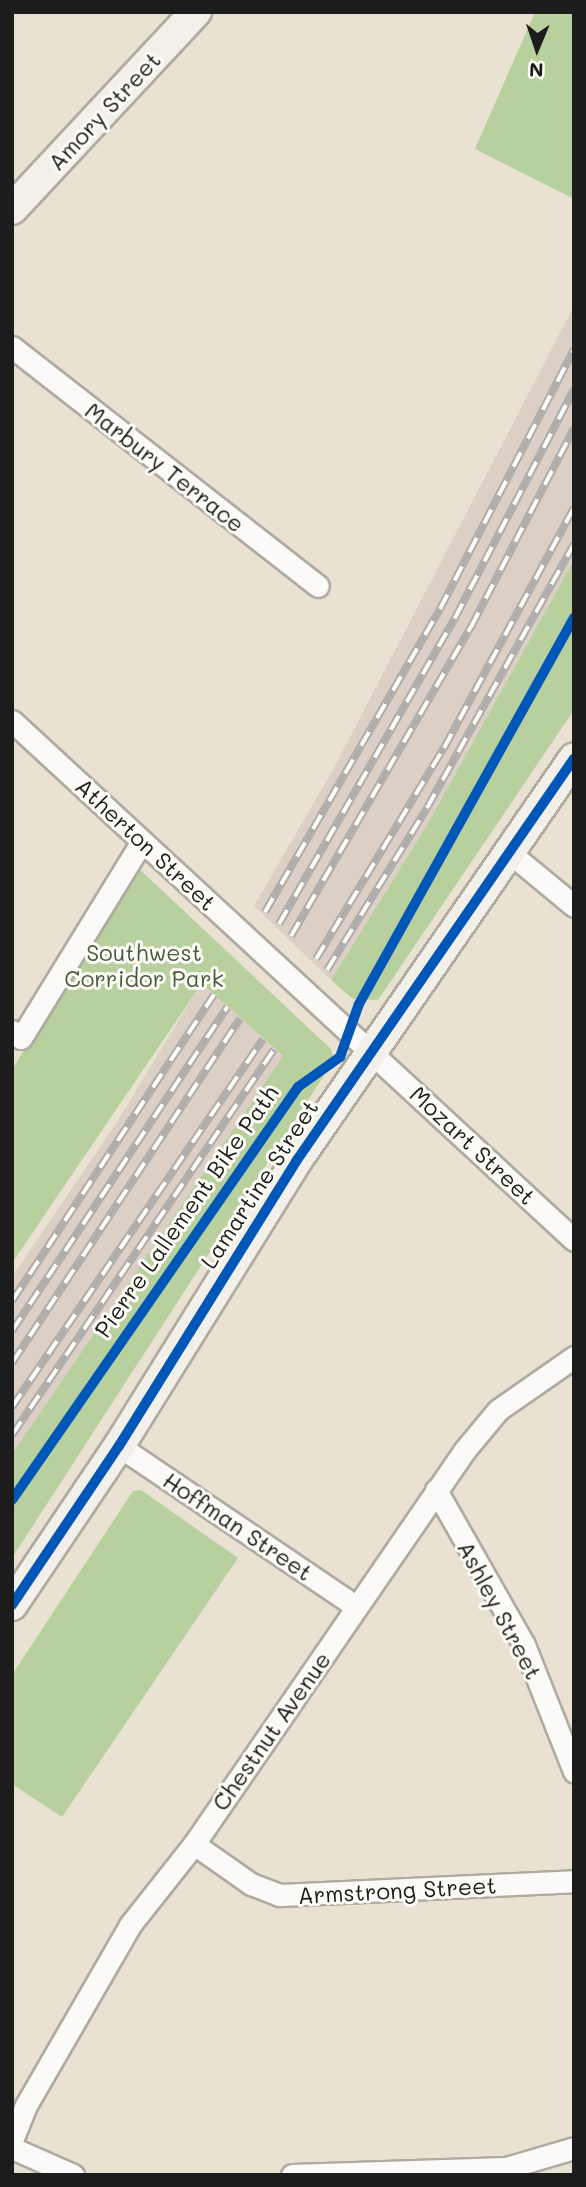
<!DOCTYPE html>
<style>
body{margin:0}
#map{position:relative;width:586px;height:2187px;overflow:hidden;background:#e9e1d2;font-family:Mali,sans-serif}
div>[style]{position:absolute}
[style*='--x']{left:calc(var(--x)*1px);top:calc(var(--y)*1px);width:calc(var(--w)*1px);rotate:calc(var(--a)*1deg)}
.industrial>*{inset:0;background:#dccfc6}
.green>*{inset:0;background:#b8d09e}
.roads{filter:drop-shadow(2px 0 #afaba1) drop-shadow(-2px 0 #afaba1) drop-shadow(0 2px #afaba1) drop-shadow(0 -2px #afaba1)}
.street>*{height:21px;margin:-10.5px;padding:0 10.5px;transform-origin:10.5px;border-radius:10.5px;background:#fcfaf8}
.secondary>*{height:30px;margin:-15px;padding:0 15px;transform-origin:15px;border-radius:15px;background:#f3f0ea}
.rail>*{height:8px;margin-top:-4px;transform-origin:0;background:repeating-linear-gradient(90deg,#fdfcf7 0 16px,#aeadab 0 32px);box-sizing:border-box;border-block:2px solid #aeadab}
.cycleway>*{height:10px;margin:-5px;padding:0 5px;transform-origin:5px;border-radius:5px;background:#0057b8}
span{translate:-50% -50%;white-space:nowrap;text-align:center;line-height:1.15;-webkit-text-stroke:6px #fdfcf7;paint-order:stroke}
.street-label{font-size:23px;color:#1c1c1c}
.park-label{font-size:23px;color:#4a5e3f}
.frame{position:absolute;inset:0;border:14px solid #1c1c1c;pointer-events:none}
.north{position:absolute;left:502px;top:14px;width:70px;height:70px;-webkit-text-stroke:5px #fdfcf7;paint-order:stroke;rotate:182deg;font-size:19px;font-weight:700;line-height:28px;text-align:center;color:#1c1c1c}
.north::after{content:'';display:block;margin:auto;width:24px;height:32px;background:#1c1c1c;clip-path:polygon(50% 0,100% 100%,50% 72%,0 100%)}
</style>
<div id="map">
<div class="industrial">
<i style="clip-path:polygon(574px 306px,574px 560px,426px 827px,331px 980px,254px 906px,334px 768px)"></i>
<i style="clip-path:polygon(202px 982px,283px 1056px,12px 1454px,12px 1277px,117px 1122px)"></i>
</div>
<div class="green">
<i style="clip-path:polygon(535px 12px,574px 12px,574px 199px,475px 149px)"></i>
<i style="clip-path:polygon(574px 560px,574px 710px,378px 1000px,353px 999px,331px 980px,426px 827px)"></i>
<i style="clip-path:polygon(136px 866px,331px 1049px,334px 1060px,12px 1558px,12px 1454px,283px 1056px,202px 983px,12px 1263px,12px 1070px)"></i>
<i style="clip-path:polygon(141px 1490px,238px 1558px,62px 1817px,12px 1784px,12px 1675px,133px 1491px)"></i>
</div>
<div class="roads">
<div class="street">
<i style="--x:12;--y:347;--w:388;--a:38"></i>
<i style="--x:12;--y:721;--w:765;--a:42.72"></i>
<i style="--x:510;--y:853;--w:83;--a:39.6"></i>
<i style="--x:12;--y:1031;--w:11;--a:38"></i>
<i style="--x:21;--y:1038;--w:231;--a:-58.4"></i>
<i style="--x:119;--y:1446;--w:287;--a:34.1"></i>
<i style="--x:436;--y:1490;--w:178;--a:60.4"></i>
<i style="--x:524;--y:1645;--w:136;--a:68.4"></i>
<i style="--x:194;--y:1844;--w:70;--a:35.1"></i>
<i style="--x:251;--y:1884;--w:31;--a:21"></i>
<i style="--x:280;--y:1895;--w:294;--a:-2.7"></i>
<i style="--x:12;--y:2140;--w:35;--a:-68"></i>
<i style="--x:25;--y:2107;--w:210;--a:-60"></i>
<i style="--x:130;--y:1925;--w:103;--a:-51.7"></i>
<i style="--x:194;--y:1844;--w:477;--a:-55.5"></i>
<i style="--x:464;--y:1451;--w:53;--a:-50.3"></i>
<i style="--x:498;--y:1410;--w:93;--a:-34.9"></i>
<i style="--x:12;--y:2148;--w:67;--a:23.9"></i>
<i style="--x:292;--y:2175;--w:214;--a:-1.9"></i>
<i style="--x:506;--y:2168;--w:71;--a:-16.4"></i>
</div>
<div class="secondary">
<i style="--x:12;--y:209;--w:270;--a:-47"></i>
<i style="--x:12;--y:1605;--w:192;--a:-56.1"></i>
<i style="--x:119;--y:1446;--w:337;--a:-58.1"></i>
<i style="--x:297;--y:1160;--w:488;--a:-55.4"></i>
</div>
</div>
<div class="rail">
<i style="--x:265;--y:912;--w:350;--a:-60"></i>
<i style="--x:440;--y:609;--w:292;--a:-62.7"></i>
<i style="--x:279;--y:924;--w:353;--a:-60.1"></i>
<i style="--x:455;--y:618;--w:258;--a:-62.5"></i>
<i style="--x:291;--y:936;--w:358;--a:-59.8"></i>
<i style="--x:471;--y:627;--w:224;--a:-62.6"></i>
<i style="--x:316;--y:959;--w:247;--a:-58.8"></i>
<i style="--x:444;--y:748;--w:273;--a:-61.6"></i>
<i style="--x:327;--y:970;--w:190;--a:-58.3"></i>
<i style="--x:427;--y:808;--w:302;--a:-60.9"></i>
<i style="--x:12;--y:1301;--w:367;--a:-56.6"></i>
<i style="--x:12;--y:1331;--w:389;--a:-56.4"></i>
<i style="--x:12;--y:1363;--w:413;--a:-56.5"></i>
<i style="--x:12;--y:1407;--w:445;--a:-55.7"></i>
<i style="--x:12;--y:1435;--w:466;--a:-55.8"></i>
</div>
<div class="cycleway">
<i style="--x:12;--y:1500;--w:502;--a:-55.3"></i>
<i style="--x:298;--y:1087;--w:52;--a:-35.5"></i>
<i style="--x:340;--y:1057;--w:56;--a:-70.3"></i>
<i style="--x:359;--y:1004;--w:442;--a:-60.9"></i>
<i style="--x:12;--y:1605;--w:192;--a:-56.1"></i>
<i style="--x:119;--y:1446;--w:337;--a:-58.1"></i>
<i style="--x:297;--y:1160;--w:488;--a:-55.4"></i>
</div>
<div class="street-label">
<span style="left:104px;top:111px;rotate:-47deg">Amory Street</span>
<span style="left:165px;top:467px;rotate:38deg">Marbury Terrace</span>
<span style="left:146px;top:844px;rotate:43deg">Atherton Street</span>
<span style="left:473px;top:1145px;rotate:43deg">Mozart Street</span>
<span style="left:259px;top:1184px;rotate:-57deg">Lamartine Street</span>
<span style="left:186px;top:1211px;rotate:-55deg">Pierre Lallement Bike Path</span>
<span style="left:238px;top:1526px;rotate:34deg">Hoffman Street</span>
<span style="left:500px;top:1610px;rotate:62deg">Ashley Street</span>
<span style="left:271px;top:1731px;rotate:-55deg">Chestnut Avenue</span>
<span style="left:397px;top:1890px;rotate:-3deg">Armstrong Street</span>
</div>
<div class="park-label">
<span style="left:144px;top:965px">Southwest<br>Corridor Park</span>
</div>
<div class="frame"></div>
<div class="north">N</div>
</div>
